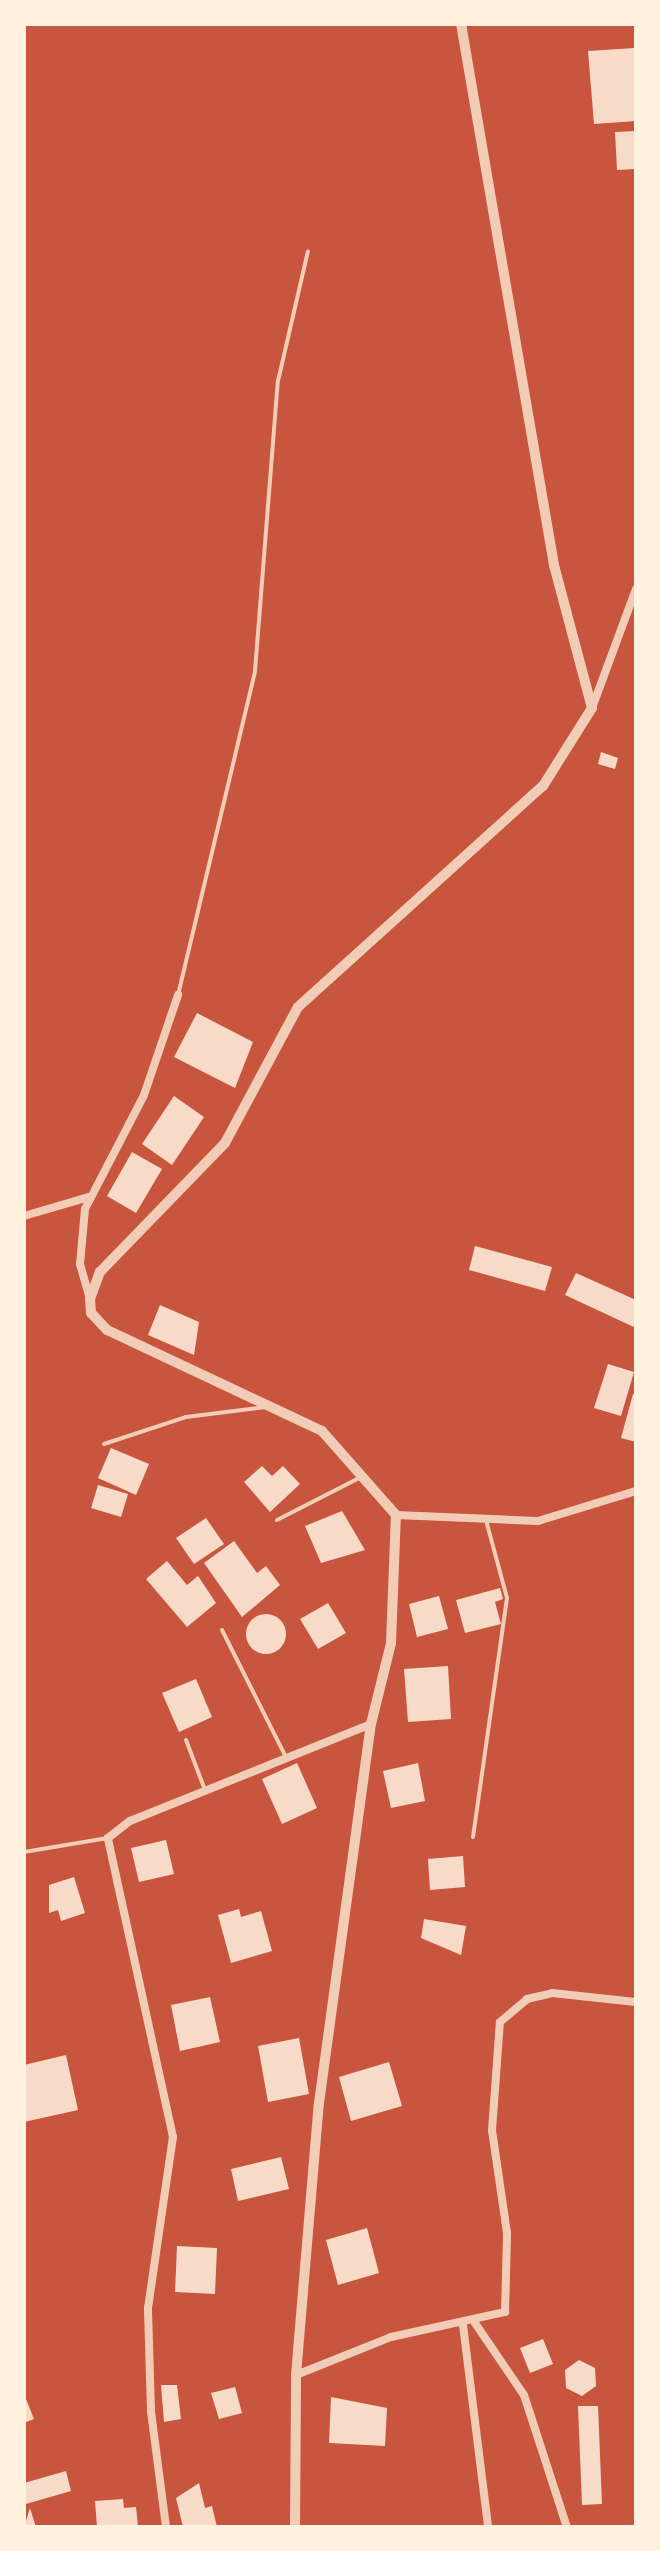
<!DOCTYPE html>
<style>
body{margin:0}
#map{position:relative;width:660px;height:2551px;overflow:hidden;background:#c8553d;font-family:"PT Sans",sans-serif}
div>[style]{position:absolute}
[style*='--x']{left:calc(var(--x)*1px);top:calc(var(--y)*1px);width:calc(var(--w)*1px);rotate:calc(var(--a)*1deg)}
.building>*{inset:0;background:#f7dbc8}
.round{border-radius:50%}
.service>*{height:4px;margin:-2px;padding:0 2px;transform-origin:2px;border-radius:2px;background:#f1ccb7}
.minor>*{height:8px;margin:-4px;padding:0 4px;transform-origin:4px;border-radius:4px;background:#f1ccb7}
.tertiary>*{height:10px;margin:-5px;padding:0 5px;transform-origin:5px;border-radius:5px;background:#f1ccb7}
span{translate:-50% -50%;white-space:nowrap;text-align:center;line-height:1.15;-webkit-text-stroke:6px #fff3e0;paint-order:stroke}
.frame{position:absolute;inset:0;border:26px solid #fff3e0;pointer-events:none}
</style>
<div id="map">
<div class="building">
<i style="clip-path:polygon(634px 48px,636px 121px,594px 124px,588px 51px)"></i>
<i style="clip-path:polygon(636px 131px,636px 169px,617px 170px,615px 132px)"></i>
<i style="clip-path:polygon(601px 752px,618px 758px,615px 769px,598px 764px)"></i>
<i style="clip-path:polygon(197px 1013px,253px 1042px,235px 1088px,174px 1057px)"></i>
<i style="clip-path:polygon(174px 1096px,204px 1117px,172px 1165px,142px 1144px)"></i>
<i style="clip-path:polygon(132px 1152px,162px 1169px,136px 1213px,107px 1196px)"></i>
<i style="clip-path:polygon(475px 1246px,552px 1267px,545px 1291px,469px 1270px)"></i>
<i style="clip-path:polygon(576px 1273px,636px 1300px,636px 1328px,565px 1295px)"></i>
<i style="clip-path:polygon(160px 1305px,199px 1322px,194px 1355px,148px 1335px)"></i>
<i style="clip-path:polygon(608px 1364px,634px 1372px,621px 1416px,594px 1408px)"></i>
<i style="clip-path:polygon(633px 1394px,636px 1395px,636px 1442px,621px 1438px)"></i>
<i style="clip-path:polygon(111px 1448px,149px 1464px,136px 1495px,98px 1478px)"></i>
<i style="clip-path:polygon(262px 1466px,272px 1476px,283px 1466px,300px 1484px,270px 1512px,244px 1482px)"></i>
<i style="clip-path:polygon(98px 1485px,128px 1494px,121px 1517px,91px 1508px)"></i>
<i style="clip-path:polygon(342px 1511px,365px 1550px,321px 1563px,305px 1526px)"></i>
<i style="clip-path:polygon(206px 1518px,224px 1544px,194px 1564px,176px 1538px)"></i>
<i style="clip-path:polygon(234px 1541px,257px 1573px,266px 1566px,280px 1585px,242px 1617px,204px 1563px)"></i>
<i style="clip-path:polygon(167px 1561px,187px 1585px,198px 1576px,216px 1603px,187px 1627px,146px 1579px)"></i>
<i style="clip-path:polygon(500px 1588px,503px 1599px,495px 1602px,501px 1624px,465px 1633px,456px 1600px)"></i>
<i style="clip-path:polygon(439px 1596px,448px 1629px,417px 1637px,409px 1604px)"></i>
<i style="clip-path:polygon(328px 1603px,346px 1633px,318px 1649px,300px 1619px)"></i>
<i class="round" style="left:246px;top:1614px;width:40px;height:40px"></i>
<i style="clip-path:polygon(448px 1666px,451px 1719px,408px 1722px,404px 1669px)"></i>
<i style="clip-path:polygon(196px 1679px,212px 1717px,179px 1732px,162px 1693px)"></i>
<i style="clip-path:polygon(297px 1763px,317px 1808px,282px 1824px,262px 1779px)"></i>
<i style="clip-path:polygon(418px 1763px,425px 1801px,391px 1808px,383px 1771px)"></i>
<i style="clip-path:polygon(166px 1840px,174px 1874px,139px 1882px,131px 1848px)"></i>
<i style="clip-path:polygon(463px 1856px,465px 1887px,430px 1890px,428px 1859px)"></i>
<i style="clip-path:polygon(74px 1877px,85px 1913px,61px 1921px,58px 1910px,49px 1913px,49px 1885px)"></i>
<i style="clip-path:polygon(239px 1909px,241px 1917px,261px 1911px,272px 1951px,231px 1963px,218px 1915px)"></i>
<i style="clip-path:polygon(424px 1919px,466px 1926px,461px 1955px,421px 1938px)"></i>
<i style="clip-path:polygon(210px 1997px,220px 2042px,180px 2051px,171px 2005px)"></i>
<i style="clip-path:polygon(299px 2038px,309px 2094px,268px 2102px,258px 2046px)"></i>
<i style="clip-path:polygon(66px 2055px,78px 2110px,24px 2122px,24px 2065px)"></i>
<i style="clip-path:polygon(389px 2062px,402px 2106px,351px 2121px,339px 2077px)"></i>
<i style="clip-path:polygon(281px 2157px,289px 2189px,238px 2201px,231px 2169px)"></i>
<i style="clip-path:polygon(367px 2228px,379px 2273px,338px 2285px,326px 2240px)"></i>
<i style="clip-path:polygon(177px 2246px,217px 2248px,215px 2294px,175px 2292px)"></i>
<i style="clip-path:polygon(543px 2339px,553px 2364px,530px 2373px,520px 2348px)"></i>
<i style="clip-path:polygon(579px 2360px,595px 2368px,596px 2386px,582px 2396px,566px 2388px,565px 2370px)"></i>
<i style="clip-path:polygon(161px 2385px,177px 2385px,181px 2419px,164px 2422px)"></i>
<i style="clip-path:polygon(235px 2387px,242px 2413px,219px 2419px,211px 2393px)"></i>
<i style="clip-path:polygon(24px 2394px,34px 2419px,24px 2423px)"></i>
<i style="clip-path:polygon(331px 2397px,387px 2408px,385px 2446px,329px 2443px)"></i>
<i style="clip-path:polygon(578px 2406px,598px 2406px,602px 2504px,582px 2505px)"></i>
<i style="clip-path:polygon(66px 2471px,71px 2491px,26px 2504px,24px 2483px)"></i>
<i style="clip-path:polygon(199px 2483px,205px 2508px,212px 2506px,217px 2527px,183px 2527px,176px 2498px)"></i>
<i style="clip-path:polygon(123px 2499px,124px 2508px,136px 2507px,138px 2526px,97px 2527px,95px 2501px)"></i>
<i style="clip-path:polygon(30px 2508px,36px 2527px,24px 2527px)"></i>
</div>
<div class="service">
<i style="--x:178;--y:995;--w:333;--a:-76.6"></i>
<i style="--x:255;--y:671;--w:291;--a:-85.5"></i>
<i style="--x:278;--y:381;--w:133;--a:-77"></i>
<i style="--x:104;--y:1444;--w:86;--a:-18.2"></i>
<i style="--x:186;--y:1417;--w:80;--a:-7.2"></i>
<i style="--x:277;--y:1520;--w:94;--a:-27.1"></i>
<i style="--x:222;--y:1630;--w:142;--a:63.3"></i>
<i style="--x:186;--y:1740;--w:53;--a:69.2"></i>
<i style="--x:473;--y:1837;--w:241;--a:-81.9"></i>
<i style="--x:507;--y:1598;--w:81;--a:-105.1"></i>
<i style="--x:24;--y:1852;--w:85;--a:-9.5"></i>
</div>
<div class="minor">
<i style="--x:592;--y:708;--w:127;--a:-69.7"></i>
<i style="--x:24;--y:1216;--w:68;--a:-16.3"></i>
<i style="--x:90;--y:1299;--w:36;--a:-106"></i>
<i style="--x:80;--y:1264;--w:55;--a:-84.8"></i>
<i style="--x:85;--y:1209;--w:128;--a:-62.6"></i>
<i style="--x:144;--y:1095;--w:106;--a:-71.2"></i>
<i style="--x:396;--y:1515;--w:142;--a:2.4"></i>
<i style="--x:538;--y:1521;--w:102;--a:-17"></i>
<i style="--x:475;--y:2323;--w:87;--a:55.8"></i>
<i style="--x:524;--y:2395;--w:139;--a:72"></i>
<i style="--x:463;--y:2325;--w:204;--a:82.9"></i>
<i style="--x:296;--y:2375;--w:102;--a:-21.8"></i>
<i style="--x:391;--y:2337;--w:117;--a:-12.4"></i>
<i style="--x:505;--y:2312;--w:79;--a:-88.5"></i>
<i style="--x:507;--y:2233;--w:104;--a:-98.3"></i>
<i style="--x:492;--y:2130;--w:108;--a:-85.8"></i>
<i style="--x:500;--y:2022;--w:35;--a:-40"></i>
<i style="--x:527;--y:1999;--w:26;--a:-13"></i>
<i style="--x:552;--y:1993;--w:84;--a:6.1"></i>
<i style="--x:166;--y:2527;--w:117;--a:-97.4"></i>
<i style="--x:151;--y:2411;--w:103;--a:-91.7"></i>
<i style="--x:148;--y:2308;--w:173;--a:-81.7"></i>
<i style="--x:173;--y:2137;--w:306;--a:-102.3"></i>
<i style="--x:108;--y:1838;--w:28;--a:-38"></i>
<i style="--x:130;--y:1821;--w:260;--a:-21.9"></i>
</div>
<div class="tertiary">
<i style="--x:295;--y:2527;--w:152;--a:-89.6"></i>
<i style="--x:296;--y:2375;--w:273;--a:-85.2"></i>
<i style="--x:319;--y:2103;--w:383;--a:-82.2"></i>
<i style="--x:371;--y:1724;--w:83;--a:-76.1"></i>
<i style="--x:391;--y:1643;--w:128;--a:-87.8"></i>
<i style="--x:396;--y:1515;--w:112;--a:-131.4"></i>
<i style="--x:322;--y:1431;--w:238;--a:-154.8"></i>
<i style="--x:107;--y:1330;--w:23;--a:-133"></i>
<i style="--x:91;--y:1313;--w:14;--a:-94"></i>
<i style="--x:90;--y:1299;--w:29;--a:-70"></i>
<i style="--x:100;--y:1272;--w:180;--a:-45.9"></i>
<i style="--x:225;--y:1143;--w:154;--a:-61.8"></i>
<i style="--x:298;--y:1007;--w:330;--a:-42.1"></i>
<i style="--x:543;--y:786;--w:92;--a:-57.9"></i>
<i style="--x:592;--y:708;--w:148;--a:-104.9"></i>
<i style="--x:554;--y:565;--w:549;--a:-99.75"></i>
</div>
<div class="frame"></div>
</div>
